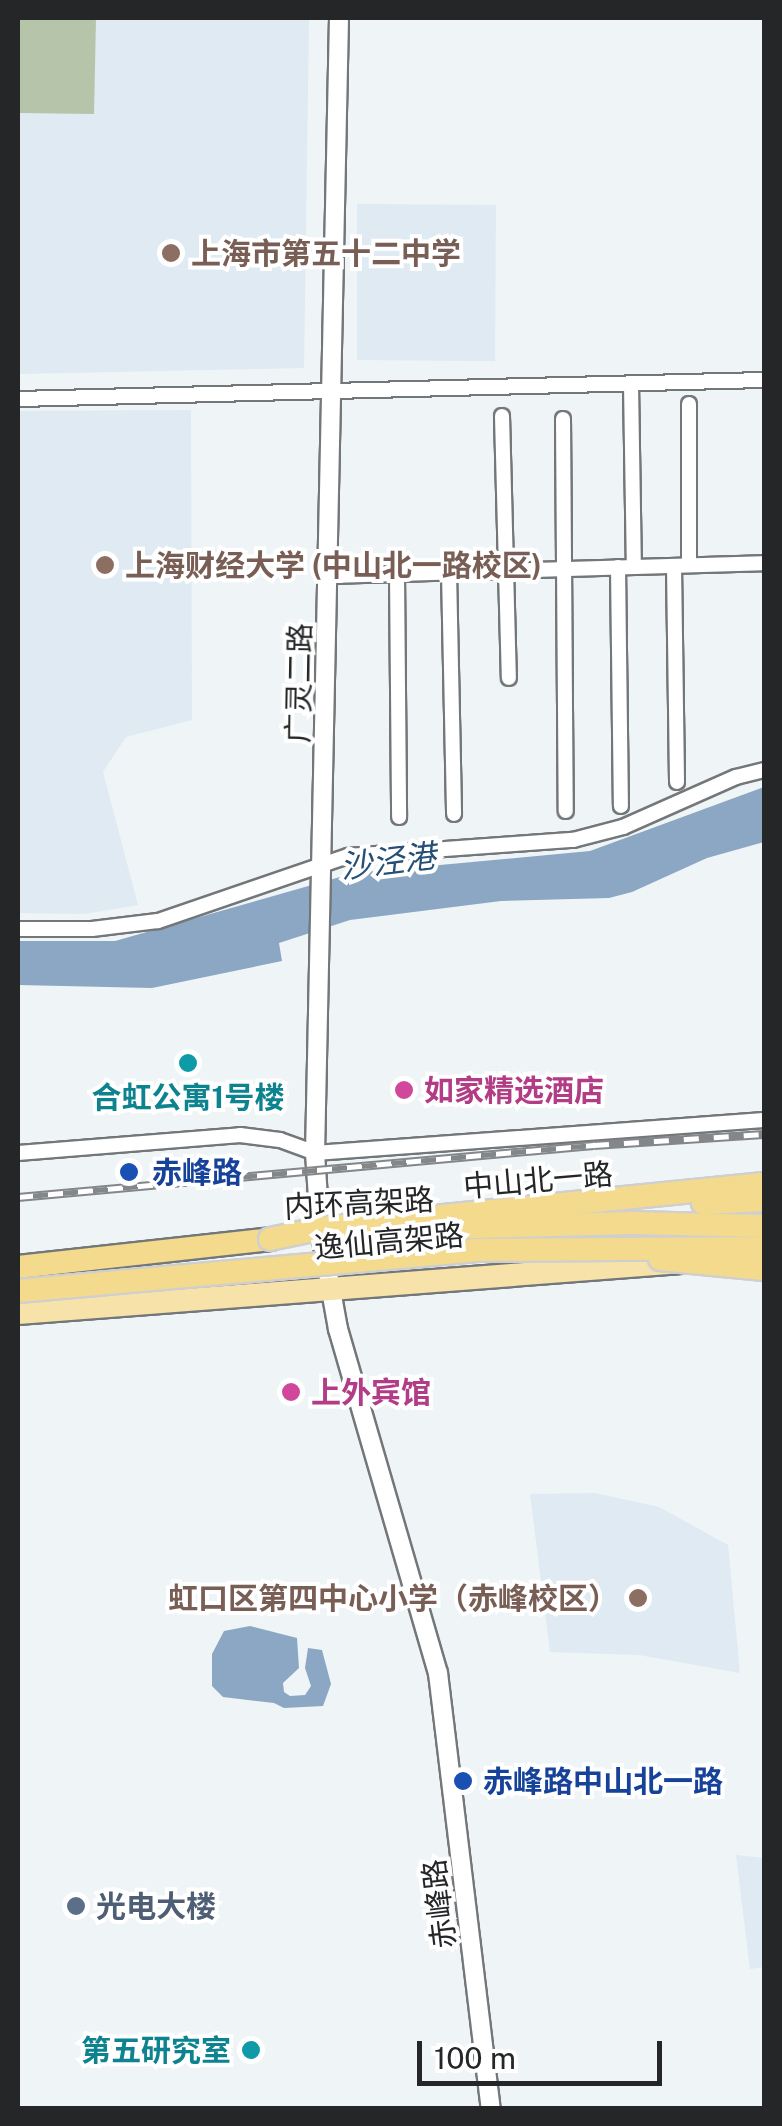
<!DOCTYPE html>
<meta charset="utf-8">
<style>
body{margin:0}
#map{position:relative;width:782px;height:2126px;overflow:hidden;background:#eff4f7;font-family:"Public Sans","Noto Sans SC",sans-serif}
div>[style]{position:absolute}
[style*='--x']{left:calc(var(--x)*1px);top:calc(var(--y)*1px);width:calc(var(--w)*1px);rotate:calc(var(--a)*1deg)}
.built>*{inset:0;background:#dfeaf3}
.green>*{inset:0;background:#b6c5aa}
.water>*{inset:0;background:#8ba7c3}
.roads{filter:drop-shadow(2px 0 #73777a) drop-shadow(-2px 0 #73777a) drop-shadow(0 2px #73777a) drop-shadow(0 -2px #73777a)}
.minor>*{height:14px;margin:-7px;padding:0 7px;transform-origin:7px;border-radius:7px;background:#fff}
.tertiary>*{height:18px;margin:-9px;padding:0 9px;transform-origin:9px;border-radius:9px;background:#fff}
.primary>*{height:22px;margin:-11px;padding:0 11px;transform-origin:11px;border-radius:11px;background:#f7e3a9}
.trunk>*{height:22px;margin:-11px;padding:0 11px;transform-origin:11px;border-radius:11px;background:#f4da8c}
.rail>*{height:9px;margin-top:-4.5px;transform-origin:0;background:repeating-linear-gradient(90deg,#fff 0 15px,#848789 0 30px);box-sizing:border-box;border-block:2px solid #848789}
.bridges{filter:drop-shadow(2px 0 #cfcfd0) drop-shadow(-2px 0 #cfcfd0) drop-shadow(0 2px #cfcfd0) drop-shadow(0 -2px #cfcfd0)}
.trunk-bridge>*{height:22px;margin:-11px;padding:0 11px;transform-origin:11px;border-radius:11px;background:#f4da8c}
.dots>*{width:28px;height:28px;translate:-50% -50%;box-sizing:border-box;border:5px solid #fff;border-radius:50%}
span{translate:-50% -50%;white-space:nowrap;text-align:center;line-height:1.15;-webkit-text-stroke:8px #fff;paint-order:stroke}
.education-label{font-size:30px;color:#785e54;font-weight:700}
.left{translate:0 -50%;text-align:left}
.right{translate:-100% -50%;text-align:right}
.street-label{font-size:30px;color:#252628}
.hotel-label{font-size:30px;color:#b23c85;font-weight:700}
.culture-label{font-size:30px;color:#0d838f;font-weight:700}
.transit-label{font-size:30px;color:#164399;font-weight:700}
.service-label{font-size:30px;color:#4e5e75;font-weight:700}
.water-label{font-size:32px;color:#254f76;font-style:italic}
.frame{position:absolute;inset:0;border:20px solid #252628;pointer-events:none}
.scale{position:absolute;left:417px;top:2041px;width:245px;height:45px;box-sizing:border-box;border:5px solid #252628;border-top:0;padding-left:12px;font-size:30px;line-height:35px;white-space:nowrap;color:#252628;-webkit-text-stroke:8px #fff;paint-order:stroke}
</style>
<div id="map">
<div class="built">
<i style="clip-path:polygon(18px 18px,309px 18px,304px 368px,18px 374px)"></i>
<i style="clip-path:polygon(357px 204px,496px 205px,495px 361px,357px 360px)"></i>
<i style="clip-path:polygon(191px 410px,192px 720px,126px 737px,103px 772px,138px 905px,84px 914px,18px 913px,18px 411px)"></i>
<i style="clip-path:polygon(595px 1493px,659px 1507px,728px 1545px,740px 1673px,639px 1655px,550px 1652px,530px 1494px)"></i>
<i style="clip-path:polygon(736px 1855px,764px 1858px,764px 1967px,750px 1969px)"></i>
</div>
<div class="green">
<i style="clip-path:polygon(18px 18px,96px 18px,94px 114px,18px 113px)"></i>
</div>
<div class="water">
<i style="clip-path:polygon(764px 787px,764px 842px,707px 858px,632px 892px,609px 898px,501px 901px,350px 920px,279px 943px,282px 961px,152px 988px,18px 985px,18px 941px,115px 941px,354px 873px,590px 851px)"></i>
<i style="clip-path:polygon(250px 1626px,297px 1638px,299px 1668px,283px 1683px,284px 1692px,290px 1696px,305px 1695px,311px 1686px,305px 1668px,308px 1648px,322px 1650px,331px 1684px,323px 1706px,284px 1708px,274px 1703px,223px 1697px,212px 1686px,212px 1654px,224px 1631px)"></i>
</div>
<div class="roads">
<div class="minor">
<i style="--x:631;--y:384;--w:183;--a:89.1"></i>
<i style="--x:18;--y:399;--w:746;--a:-1.46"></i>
<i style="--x:502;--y:416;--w:262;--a:88.5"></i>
<i style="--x:563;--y:419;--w:392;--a:89.6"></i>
<i style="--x:689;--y:565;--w:161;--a:-90"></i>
<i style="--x:674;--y:566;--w:216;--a:89.2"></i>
<i style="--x:618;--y:567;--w:239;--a:89.3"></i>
<i style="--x:449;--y:572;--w:242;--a:88.8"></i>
<i style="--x:397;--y:574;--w:243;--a:89.5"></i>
<i style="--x:329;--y:576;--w:435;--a:-1.7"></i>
<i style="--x:18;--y:929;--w:74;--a:0"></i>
<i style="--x:92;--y:929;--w:66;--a:-6.9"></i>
<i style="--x:158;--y:921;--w:201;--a:-18.9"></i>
<i style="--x:348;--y:856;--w:226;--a:-4.1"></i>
<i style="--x:573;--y:840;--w:52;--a:-14.6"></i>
<i style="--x:623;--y:827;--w:124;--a:-23.9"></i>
<i style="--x:736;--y:777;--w:29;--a:-14"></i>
<i style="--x:18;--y:1153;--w:223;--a:-4.6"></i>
<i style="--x:240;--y:1135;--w:40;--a:7.1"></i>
<i style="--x:280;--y:1140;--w:37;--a:20"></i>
<i style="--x:315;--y:1153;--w:450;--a:-4.2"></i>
</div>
<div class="tertiary">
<i style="--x:339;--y:18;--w:1135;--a:91.21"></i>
<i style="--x:315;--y:1153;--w:76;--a:86.2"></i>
<i style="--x:320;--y:1229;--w:102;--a:79.8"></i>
<i style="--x:338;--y:1329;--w:358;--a:73.8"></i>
<i style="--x:438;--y:1673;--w:438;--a:83.1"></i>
</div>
<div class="primary">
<i style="--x:18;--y:1313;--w:665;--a:-4.4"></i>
</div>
<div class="trunk">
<i style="--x:18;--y:1267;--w:254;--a:-6.3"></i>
</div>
</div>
<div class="rail">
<i style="--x:18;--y:1197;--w:578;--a:-5.16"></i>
<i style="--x:594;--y:1145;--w:170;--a:-3.7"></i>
</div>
<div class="bridges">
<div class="trunk-bridge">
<i style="--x:703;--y:1203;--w:61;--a:-2.8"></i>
<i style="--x:438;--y:1228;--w:193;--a:-1.5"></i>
<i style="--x:631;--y:1223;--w:133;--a:1.3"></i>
<i style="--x:270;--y:1239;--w:54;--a:-11.7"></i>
<i style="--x:323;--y:1228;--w:443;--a:-5.7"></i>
<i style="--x:660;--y:1259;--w:104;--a:5.5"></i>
<i style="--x:18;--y:1291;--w:462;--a:-5.1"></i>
<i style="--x:478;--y:1250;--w:286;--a:-0.4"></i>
</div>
</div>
<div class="dots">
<i style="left:171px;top:253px;background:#8d6e63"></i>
<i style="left:105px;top:565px;background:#8d6e63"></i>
<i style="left:188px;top:1063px;background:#0f9aa8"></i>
<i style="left:404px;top:1090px;background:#d1479c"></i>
<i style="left:129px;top:1172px;background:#1a4fb4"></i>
<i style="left:291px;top:1392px;background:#d1479c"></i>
<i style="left:638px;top:1598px;background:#8d6e63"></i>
<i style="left:463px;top:1781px;background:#1a4fb4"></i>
<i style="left:76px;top:1906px;background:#5c6f8a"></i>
<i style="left:251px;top:2050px;background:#0f9aa8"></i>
</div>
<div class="education-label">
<span class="left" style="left:191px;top:253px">上海市第五十二中学</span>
<span class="left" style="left:125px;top:565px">上海财经大学 (中山北一路校区)</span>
<span class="right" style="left:618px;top:1598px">虹口区第四中心小学（赤峰校区）</span>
</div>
<div class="street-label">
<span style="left:299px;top:683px;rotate:-89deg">广灵二路</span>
<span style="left:538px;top:1180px;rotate:-5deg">中山北一路</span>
<span style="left:359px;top:1203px;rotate:-3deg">内环高架路</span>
<span style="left:389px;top:1241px;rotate:-5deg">逸仙高架路</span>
<span style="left:439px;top:1904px;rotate:-97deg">赤峰路</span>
</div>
<div class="hotel-label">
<span class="left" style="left:424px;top:1090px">如家精选酒店</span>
<span class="left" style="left:311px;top:1392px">上外宾馆</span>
</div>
<div class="culture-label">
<span style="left:188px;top:1097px">合虹公寓1号楼</span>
<span class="right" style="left:231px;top:2050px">第五研究室</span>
</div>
<div class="transit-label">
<span class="left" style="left:152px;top:1172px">赤峰路</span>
<span class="left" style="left:483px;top:1781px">赤峰路中山北一路</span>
</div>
<div class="service-label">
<span class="left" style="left:96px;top:1906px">光电大楼</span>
</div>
<div class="water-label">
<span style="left:388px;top:862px;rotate:-7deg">沙泾港</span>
</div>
<div class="frame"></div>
<div class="scale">100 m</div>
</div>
